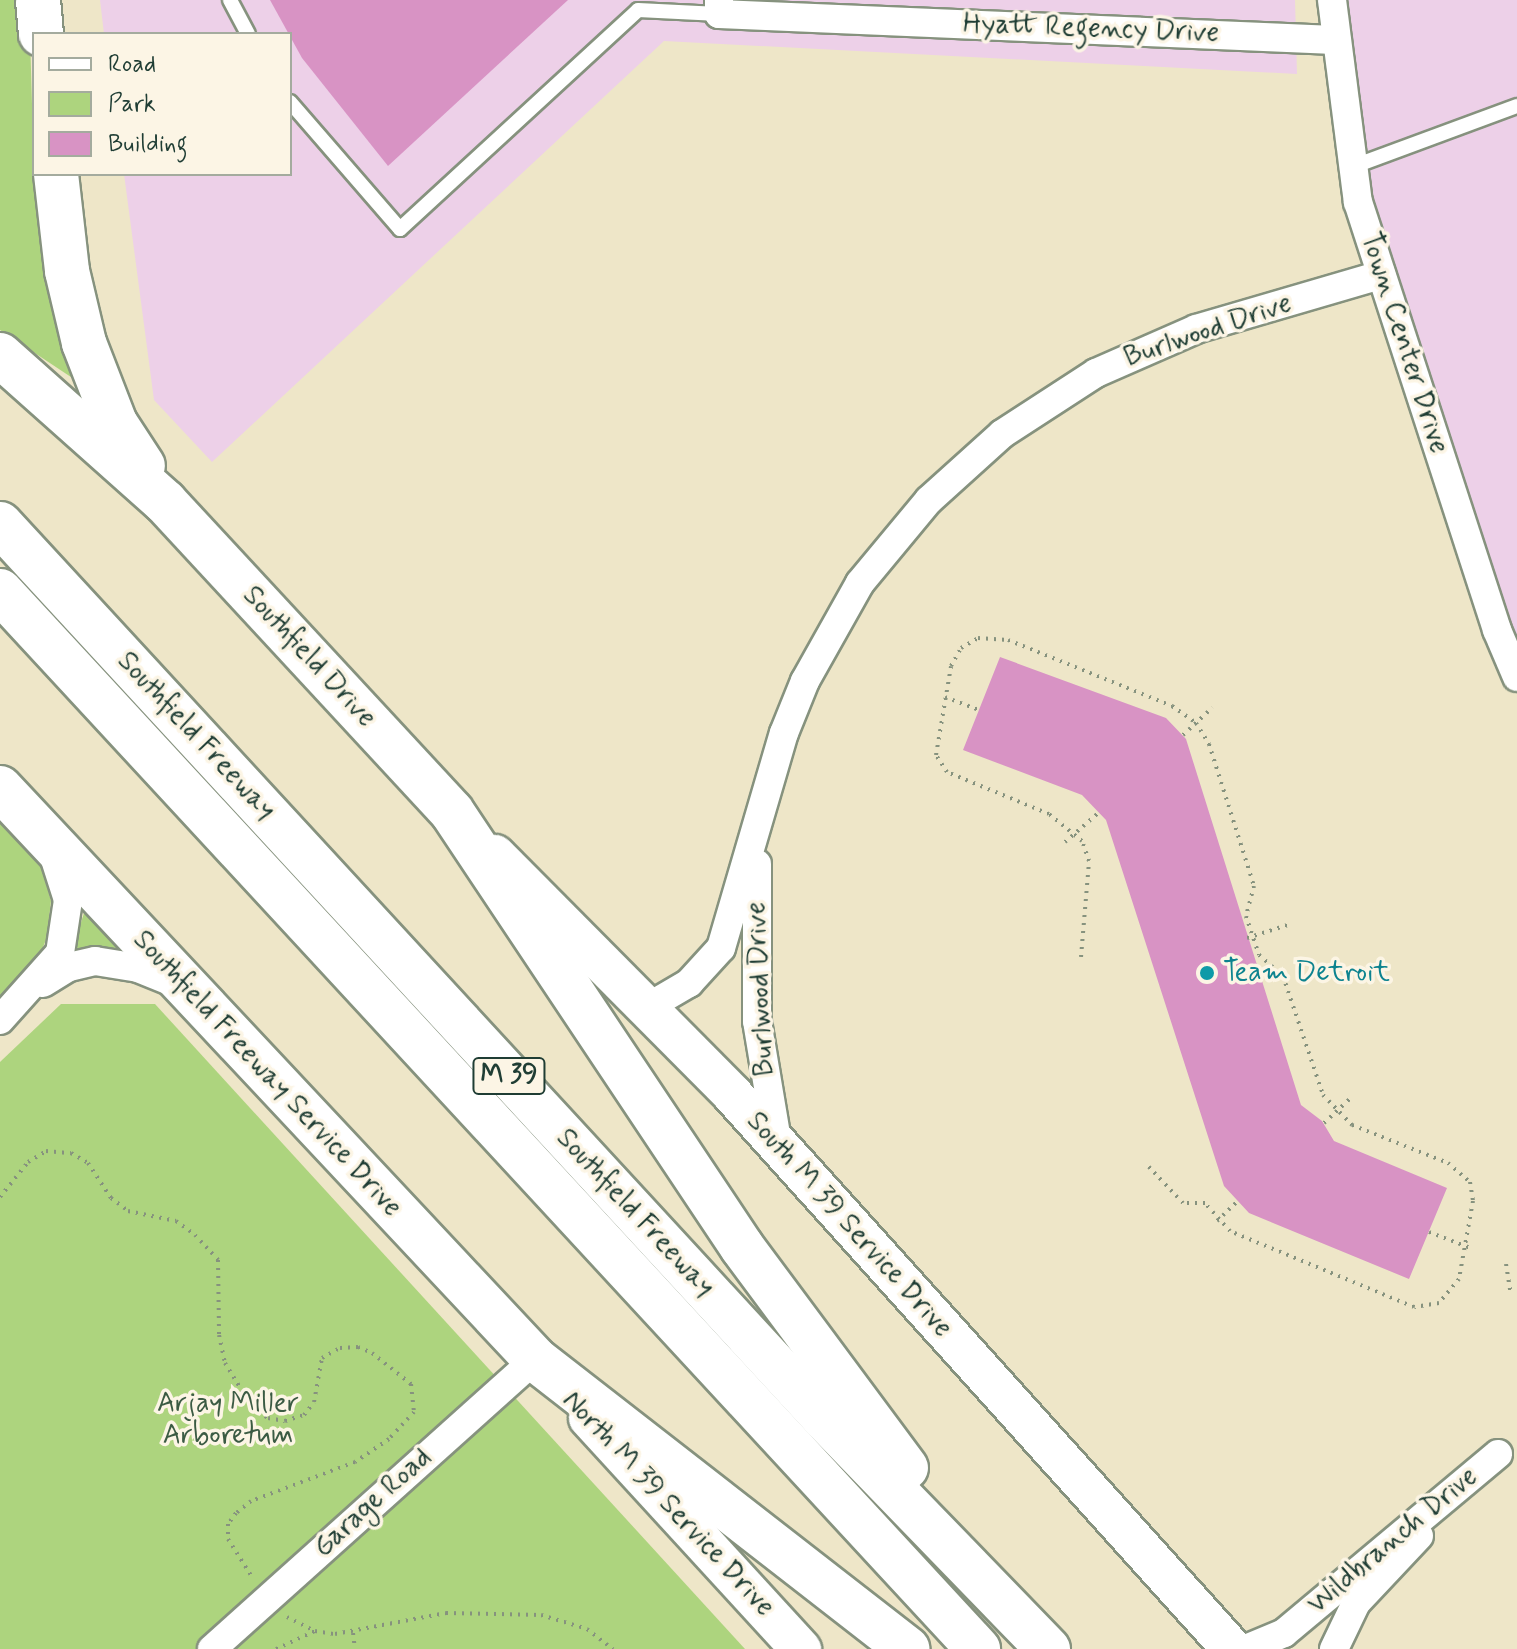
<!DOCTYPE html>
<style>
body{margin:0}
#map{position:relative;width:1517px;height:1649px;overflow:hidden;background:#eee6c8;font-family:Mynerve,sans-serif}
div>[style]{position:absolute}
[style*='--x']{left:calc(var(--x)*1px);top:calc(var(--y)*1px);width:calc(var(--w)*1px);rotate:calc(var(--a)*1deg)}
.built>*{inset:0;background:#edd0e8}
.green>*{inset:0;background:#add47e}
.building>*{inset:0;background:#d893c4}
.path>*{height:4px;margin-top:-2px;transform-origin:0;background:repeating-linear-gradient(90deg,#86927e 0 2px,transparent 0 8px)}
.roads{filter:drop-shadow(2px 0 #86927e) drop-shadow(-2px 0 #86927e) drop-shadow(0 2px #86927e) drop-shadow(0 -2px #86927e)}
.service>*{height:14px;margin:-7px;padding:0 7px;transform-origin:7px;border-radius:7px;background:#fff}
.minor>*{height:28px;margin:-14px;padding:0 14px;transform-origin:14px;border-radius:14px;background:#fff}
.secondary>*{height:40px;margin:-20px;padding:0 20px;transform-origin:20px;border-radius:20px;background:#fff}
.primary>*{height:44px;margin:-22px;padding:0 22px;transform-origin:22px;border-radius:22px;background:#fff}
.motorway>*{height:44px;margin:-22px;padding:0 22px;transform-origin:22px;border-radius:22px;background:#fff}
.dots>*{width:22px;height:22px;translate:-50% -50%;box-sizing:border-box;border:4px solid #fcf5e5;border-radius:50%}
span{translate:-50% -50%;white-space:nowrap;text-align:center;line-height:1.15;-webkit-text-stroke:7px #fcf5e5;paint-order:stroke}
.shield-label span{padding:2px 6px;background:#fcf5e5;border:2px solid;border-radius:6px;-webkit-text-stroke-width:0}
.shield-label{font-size:26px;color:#1f3d34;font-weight:700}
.street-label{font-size:28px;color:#1f3d34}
.culture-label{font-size:28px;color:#0d838f}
.left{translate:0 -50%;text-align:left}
.park-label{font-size:28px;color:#3b5b43}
.legend{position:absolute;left:32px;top:32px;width:260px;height:144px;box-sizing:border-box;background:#fcf5e5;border:2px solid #a4ab9e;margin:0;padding:10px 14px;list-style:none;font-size:24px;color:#1f3d34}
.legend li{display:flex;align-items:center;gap:16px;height:40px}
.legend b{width:40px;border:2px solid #a4ab9e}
</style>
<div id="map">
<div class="built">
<i style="clip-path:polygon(100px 0,1295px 0,1297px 74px,664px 41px,212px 462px,154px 400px,124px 174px,290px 174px,290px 34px,104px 34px)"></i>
<i style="clip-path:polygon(1332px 0,1517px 0,1517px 677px,1381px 275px)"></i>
</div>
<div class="green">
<i style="clip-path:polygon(0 0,29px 0,34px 174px,46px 174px,77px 381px,0 330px)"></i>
<i style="clip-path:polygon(0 813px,42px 868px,51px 901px,47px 937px,35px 968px,0 1006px)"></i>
<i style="clip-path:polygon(85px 910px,120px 946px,118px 953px,79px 958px,72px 950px)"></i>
<i style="clip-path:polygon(61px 1004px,155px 1004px,745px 1649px,0 1649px,0 1062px)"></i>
</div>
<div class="building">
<i style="clip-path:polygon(270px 0,568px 0,388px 166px,302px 58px)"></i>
<i style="clip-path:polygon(1000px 657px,1166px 718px,1186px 739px,1301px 1105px,1322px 1121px,1334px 1141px,1447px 1188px,1409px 1279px,1249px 1213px,1224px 1186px,1106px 820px,1082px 795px,963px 750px)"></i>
</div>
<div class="path">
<i style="--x:945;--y:697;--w:36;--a:21"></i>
<i style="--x:1183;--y:735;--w:40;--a:-43"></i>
<i style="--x:1065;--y:842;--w:43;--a:-41.2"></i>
<i style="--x:1247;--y:938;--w:46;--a:-17.7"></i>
<i style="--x:1081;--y:957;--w:96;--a:-85.2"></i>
<i style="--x:1089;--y:861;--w:21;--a:-109"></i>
<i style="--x:1082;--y:841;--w:43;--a:-140.7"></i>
<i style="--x:1049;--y:814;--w:110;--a:-157.6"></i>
<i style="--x:947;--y:772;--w:20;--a:-123"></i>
<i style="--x:936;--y:755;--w:90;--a:-80.4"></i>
<i style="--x:951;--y:666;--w:21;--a:-61"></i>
<i style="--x:961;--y:648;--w:20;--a:-30"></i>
<i style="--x:978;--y:638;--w:30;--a:4"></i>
<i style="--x:1008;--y:640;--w:177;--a:21.9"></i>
<i style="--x:1172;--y:706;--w:29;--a:35"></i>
<i style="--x:1196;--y:723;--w:25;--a:58"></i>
<i style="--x:1209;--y:744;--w:149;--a:72.4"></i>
<i style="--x:1254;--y:886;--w:31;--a:105"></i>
<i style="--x:1246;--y:916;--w:41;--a:71.6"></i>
<i style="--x:1259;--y:955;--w:32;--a:41"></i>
<i style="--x:1283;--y:976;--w:126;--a:71.4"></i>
<i style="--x:1323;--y:1095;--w:42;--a:46"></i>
<i style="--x:1352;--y:1125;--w:103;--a:21.6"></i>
<i style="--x:1448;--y:1163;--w:29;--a:41"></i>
<i style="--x:1470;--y:1182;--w:19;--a:81"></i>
<i style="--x:1473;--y:1201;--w:79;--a:100.2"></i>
<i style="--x:1459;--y:1279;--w:31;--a:130"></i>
<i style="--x:1439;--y:1303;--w:25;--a:171"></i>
<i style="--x:1414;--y:1307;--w:199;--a:-157.6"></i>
<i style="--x:1230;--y:1231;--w:38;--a:-132"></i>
<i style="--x:1205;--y:1203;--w:22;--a:180"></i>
<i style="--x:1183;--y:1203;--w:50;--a:-133.4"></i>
<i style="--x:1324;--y:1123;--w:38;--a:-43"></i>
<i style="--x:0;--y:1197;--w:45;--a:-51.3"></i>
<i style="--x:28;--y:1162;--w:21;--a:-31"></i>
<i style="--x:46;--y:1151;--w:25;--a:5"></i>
<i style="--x:71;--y:1153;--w:20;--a:30"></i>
<i style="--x:88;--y:1163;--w:42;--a:56.7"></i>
<i style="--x:111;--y:1198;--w:21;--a:37"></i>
<i style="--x:128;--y:1211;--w:49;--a:11.8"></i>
<i style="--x:176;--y:1221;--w:24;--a:36"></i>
<i style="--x:195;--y:1235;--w:34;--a:47"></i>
<i style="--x:218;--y:1260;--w:75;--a:89.2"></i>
<i style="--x:219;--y:1335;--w:29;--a:78"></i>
<i style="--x:225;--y:1363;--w:52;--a:58.5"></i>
<i style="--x:252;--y:1407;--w:19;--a:35"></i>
<i style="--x:268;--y:1418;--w:17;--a:10"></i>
<i style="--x:285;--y:1421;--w:20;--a:-18"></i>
<i style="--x:304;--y:1415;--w:16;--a:-52"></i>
<i style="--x:314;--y:1402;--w:45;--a:-79.7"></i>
<i style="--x:322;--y:1358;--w:21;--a:-29"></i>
<i style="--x:340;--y:1348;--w:18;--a:-3"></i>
<i style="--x:358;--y:1347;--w:15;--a:23"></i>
<i style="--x:372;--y:1353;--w:50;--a:38.5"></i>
<i style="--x:411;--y:1384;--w:28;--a:84"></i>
<i style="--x:414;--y:1412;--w:37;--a:133"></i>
<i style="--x:389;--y:1439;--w:41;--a:145.9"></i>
<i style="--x:355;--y:1462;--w:111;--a:159.4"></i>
<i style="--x:251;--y:1501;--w:19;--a:141"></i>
<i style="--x:236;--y:1513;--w:14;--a:126"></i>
<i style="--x:228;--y:1524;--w:15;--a:90"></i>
<i style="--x:228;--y:1539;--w:45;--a:57.7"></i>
<i style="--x:1217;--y:1221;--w:29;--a:-44"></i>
<i style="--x:1429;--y:1232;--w:44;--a:21.3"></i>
<i style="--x:1506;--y:1264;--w:31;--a:81"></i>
<i style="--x:287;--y:1617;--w:31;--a:27"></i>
<i style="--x:315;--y:1631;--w:20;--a:9"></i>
<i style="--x:335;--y:1634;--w:113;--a:-10.7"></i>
<i style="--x:446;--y:1613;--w:95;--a:1.2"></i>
<i style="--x:541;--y:1615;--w:48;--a:16.9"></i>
<i style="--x:587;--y:1629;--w:33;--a:38"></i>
<i style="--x:353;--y:1633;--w:16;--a:83"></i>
<i style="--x:276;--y:1649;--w:43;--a:-24.8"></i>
</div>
<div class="roads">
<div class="service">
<i style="--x:230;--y:0;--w:38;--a:62"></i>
<i style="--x:290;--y:102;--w:168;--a:49.1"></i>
<i style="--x:400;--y:229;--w:323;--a:-42.6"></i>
<i style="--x:638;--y:10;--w:81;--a:2.8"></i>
<i style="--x:1352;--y:167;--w:176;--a:-20.3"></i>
</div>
<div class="minor">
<i style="--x:719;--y:0;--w:14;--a:90"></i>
<i style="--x:719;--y:14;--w:616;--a:2.42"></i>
<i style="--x:1332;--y:0;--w:204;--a:82.7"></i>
<i style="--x:1358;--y:202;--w:450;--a:72"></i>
<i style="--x:1497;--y:630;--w:51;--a:66.9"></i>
<i style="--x:757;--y:864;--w:157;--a:90"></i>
<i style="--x:757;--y:1021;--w:122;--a:80.5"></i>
<i style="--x:43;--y:983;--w:31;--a:-32"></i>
<i style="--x:69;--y:967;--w:27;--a:-13"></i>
<i style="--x:95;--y:961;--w:44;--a:9.2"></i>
<i style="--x:138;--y:968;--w:38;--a:22"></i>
<i style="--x:648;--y:1007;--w:48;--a:-30.3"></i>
<i style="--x:689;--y:983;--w:47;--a:-47.6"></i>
<i style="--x:721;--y:948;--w:224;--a:-73.7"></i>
<i style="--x:784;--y:733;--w:56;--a:-68"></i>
<i style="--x:805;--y:681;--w:112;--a:-60.7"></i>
<i style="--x:860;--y:583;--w:108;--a:-50.3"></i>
<i style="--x:929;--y:500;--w:98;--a:-42.1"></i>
<i style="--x:1002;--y:434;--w:112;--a:-33"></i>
<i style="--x:1096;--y:373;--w:109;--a:-23.7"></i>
<i style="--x:1196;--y:329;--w:193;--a:-16.3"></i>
<i style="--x:0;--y:1020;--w:90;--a:-48.2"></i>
<i style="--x:60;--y:953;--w:54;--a:-81.4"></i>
<i style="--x:68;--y:900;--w:46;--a:-107.7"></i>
<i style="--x:212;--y:1649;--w:434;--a:-41.9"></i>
<i style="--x:1246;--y:1649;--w:41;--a:-22.8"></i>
<i style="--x:1284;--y:1633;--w:279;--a:-39.9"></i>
<i style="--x:1334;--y:1649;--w:51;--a:-64.4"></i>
<i style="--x:1356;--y:1603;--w:92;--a:-46.8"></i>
</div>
<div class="secondary">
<i style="--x:495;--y:855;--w:338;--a:45.2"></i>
<i style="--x:733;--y:1095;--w:746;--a:47.99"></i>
<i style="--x:589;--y:1418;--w:314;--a:47.5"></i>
</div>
<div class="primary">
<i style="--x:38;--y:0;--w:34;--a:85"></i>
<i style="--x:56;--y:174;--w:98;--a:83.5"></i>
<i style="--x:67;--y:271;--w:74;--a:76.7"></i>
<i style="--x:84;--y:343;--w:86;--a:68.8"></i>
<i style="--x:115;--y:423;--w:51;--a:56.9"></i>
<i style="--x:0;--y:355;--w:221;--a:41.7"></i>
<i style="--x:165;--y:502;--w:422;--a:47.2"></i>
<i style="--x:0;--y:788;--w:782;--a:46.86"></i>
</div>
<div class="motorway">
<i style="--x:0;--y:524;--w:1216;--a:47.33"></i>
<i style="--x:824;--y:1418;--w:322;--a:45.9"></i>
<i style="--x:0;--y:591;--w:1441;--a:47.25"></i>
<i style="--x:452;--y:812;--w:523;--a:56.31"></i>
<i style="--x:742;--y:1247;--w:275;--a:53.4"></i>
<i style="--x:535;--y:1359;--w:472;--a:37.9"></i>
</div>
</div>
<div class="dots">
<i style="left:1207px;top:973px;background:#0f9aa8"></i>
</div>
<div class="shield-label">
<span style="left:509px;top:1076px">M 39</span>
</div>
<div class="street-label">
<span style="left:1091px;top:29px;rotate:2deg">Hyatt Regency Drive</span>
<span style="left:1208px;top:331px;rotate:-19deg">Burlwood Drive</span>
<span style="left:1404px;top:343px;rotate:72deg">Town Center Drive</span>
<span style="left:309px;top:657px;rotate:47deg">Southfield Drive</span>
<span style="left:196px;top:736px;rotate:47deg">Southfield Freeway</span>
<span style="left:761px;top:989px;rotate:-93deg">Burlwood Drive</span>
<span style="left:267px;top:1074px;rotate:47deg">Southfield Freeway Service Drive</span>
<span style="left:635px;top:1213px;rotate:47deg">Southfield Freeway</span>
<span style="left:849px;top:1225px;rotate:48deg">South M 39 Service Drive</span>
<span style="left:373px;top:1503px;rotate:-42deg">Garage Road</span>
<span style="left:668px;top:1504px;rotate:47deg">North M 39 Service Drive</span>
<span style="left:1393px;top:1541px;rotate:-40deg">Wildbranch Drive</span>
</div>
<div class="culture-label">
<span class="left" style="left:1223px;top:973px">Team Detroit</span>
</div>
<div class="park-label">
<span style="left:228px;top:1420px">Arjay Miller<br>Arboretum</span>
</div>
<ul class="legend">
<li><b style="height:10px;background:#fff"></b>Road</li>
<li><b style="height:22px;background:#add47e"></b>Park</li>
<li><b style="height:22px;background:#d893c4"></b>Building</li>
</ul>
</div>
